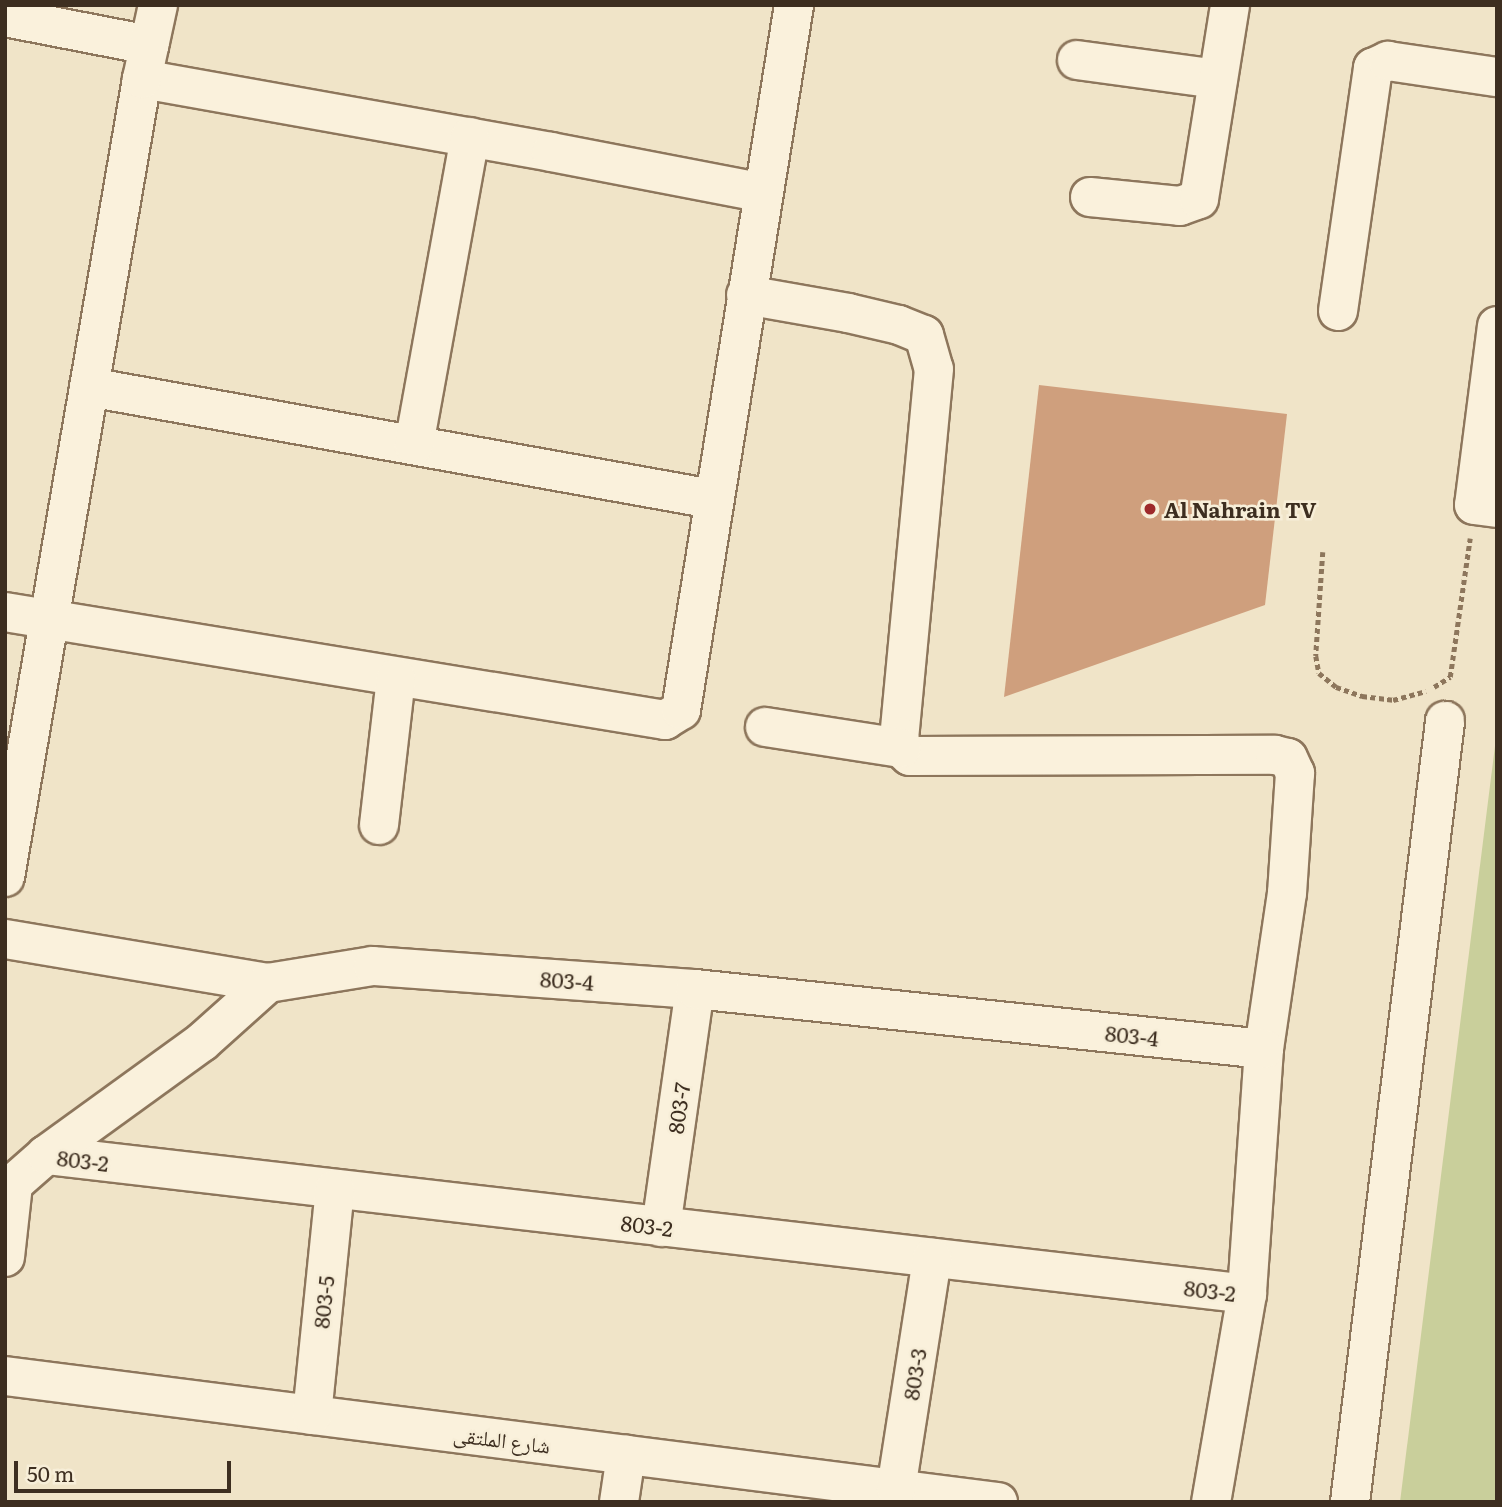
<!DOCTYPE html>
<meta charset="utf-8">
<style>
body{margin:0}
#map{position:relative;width:1502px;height:1507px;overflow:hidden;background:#f0e4c8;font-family:Literata,"Noto Naskh Arabic",serif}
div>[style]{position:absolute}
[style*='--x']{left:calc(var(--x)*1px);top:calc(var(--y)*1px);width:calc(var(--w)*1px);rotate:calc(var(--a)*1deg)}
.green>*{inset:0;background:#c9cf9b}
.building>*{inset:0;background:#cf9f7d}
.path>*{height:4.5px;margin-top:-2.25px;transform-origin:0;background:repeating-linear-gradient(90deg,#8d765c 0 5px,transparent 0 8.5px)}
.roads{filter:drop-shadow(2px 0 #8d765c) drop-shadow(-2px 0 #8d765c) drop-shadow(0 2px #8d765c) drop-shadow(0 -2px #8d765c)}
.minor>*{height:38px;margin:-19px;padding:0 19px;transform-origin:19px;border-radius:19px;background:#faf1dc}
.dots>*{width:19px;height:19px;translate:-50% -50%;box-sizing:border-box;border:4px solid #f7eed8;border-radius:50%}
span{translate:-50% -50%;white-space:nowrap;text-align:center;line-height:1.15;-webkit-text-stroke:5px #f7eed8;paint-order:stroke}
.poi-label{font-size:21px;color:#3d2e20;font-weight:700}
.left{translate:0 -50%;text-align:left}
.street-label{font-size:21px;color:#3d2e20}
.frame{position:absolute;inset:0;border:7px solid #3d2e20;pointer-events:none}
.scale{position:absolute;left:14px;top:1461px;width:217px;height:32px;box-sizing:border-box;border:4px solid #3d2e20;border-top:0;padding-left:9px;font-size:21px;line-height:24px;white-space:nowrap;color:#3d2e20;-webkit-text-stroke:5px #f7eed8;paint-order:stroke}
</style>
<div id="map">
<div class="green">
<i style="clip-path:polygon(1497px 730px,1497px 1502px,1400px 1502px)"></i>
</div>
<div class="building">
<i style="clip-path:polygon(1039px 385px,1287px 414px,1265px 605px,1004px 697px)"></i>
</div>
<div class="path">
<i style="--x:1323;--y:552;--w:104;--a:93.9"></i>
<i style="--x:1316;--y:656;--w:17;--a:80"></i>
<i style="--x:1319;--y:673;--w:22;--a:39"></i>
<i style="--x:1336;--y:687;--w:28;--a:19"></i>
<i style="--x:1362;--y:696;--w:31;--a:7"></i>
<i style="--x:1393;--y:700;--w:34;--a:-15"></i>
<i style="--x:1434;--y:687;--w:19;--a:-32"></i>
<i style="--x:1450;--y:677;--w:140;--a:-81.8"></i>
</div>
<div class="roads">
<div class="minor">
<i style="--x:5;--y:17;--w:147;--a:11"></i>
<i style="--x:1077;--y:60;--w:142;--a:7.7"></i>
<i style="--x:142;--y:79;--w:415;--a:10.1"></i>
<i style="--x:551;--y:152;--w:216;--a:10.9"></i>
<i style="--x:1090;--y:197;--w:90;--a:5.7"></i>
<i style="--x:1180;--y:206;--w:20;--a:-20"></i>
<i style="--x:1199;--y:199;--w:196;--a:-80.9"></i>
<i style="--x:746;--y:295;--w:104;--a:10"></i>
<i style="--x:848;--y:313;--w:52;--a:13.2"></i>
<i style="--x:899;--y:325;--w:27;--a:22"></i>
<i style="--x:924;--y:335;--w:35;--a:74"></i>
<i style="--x:934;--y:369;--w:369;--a:95.4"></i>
<i style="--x:899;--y:736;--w:12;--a:81"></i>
<i style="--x:901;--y:748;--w:12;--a:42"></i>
<i style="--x:910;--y:756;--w:365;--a:-0.2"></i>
<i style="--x:1275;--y:755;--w:13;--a:13"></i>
<i style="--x:1288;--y:758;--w:17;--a:65"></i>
<i style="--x:1295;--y:773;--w:120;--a:93.8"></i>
<i style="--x:1287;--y:893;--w:158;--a:98.4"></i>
<i style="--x:1264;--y:1049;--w:246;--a:94"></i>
<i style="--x:1247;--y:1294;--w:211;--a:99.8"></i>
<i style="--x:1338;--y:311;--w:246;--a:-81.8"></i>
<i style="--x:1373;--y:68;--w:17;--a:-25"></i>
<i style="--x:1388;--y:61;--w:110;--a:8.4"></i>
<i style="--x:1497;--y:326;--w:180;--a:97.3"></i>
<i style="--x:1474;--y:505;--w:23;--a:7"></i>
<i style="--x:89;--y:387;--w:633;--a:10.19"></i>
<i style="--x:414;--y:445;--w:313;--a:-79.7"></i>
<i style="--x:5;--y:612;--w:669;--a:9.29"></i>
<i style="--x:665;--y:720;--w:19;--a:-32"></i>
<i style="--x:681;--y:710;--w:714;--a:-80.89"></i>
<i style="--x:765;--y:727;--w:138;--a:8.8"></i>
<i style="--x:379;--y:825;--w:148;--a:-83.4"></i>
<i style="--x:5;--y:877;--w:810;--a:-80.26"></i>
<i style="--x:142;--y:79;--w:76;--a:-77.8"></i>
<i style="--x:5;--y:939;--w:267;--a:9.5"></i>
<i style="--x:46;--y:1155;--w:1209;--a:6.6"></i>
<i style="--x:661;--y:1227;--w:240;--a:-81.9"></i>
<i style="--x:5;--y:1257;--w:73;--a:-83.7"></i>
<i style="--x:13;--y:1184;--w:44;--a:-41.3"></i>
<i style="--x:46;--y:1155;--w:193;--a:-35.9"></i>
<i style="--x:202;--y:1042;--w:89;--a:-41.8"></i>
<i style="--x:268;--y:983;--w:106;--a:-9.2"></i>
<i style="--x:373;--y:966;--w:323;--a:4.1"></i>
<i style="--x:695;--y:989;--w:572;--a:6.02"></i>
<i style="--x:5;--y:1376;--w:1001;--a:7.23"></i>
<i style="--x:312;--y:1415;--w:227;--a:-84.2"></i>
<i style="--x:896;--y:1489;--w:234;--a:-81.1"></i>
<i style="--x:619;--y:1502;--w:48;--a:-81.5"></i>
<i style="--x:1350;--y:1502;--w:787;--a:-83.06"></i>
</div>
</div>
<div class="dots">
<i style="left:1150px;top:509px;background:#9e2a2b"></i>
</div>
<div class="poi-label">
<span class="left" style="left:1164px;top:509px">Al Nahrain TV</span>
</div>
<div class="street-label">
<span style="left:567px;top:980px;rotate:4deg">803-4</span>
<span style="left:1132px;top:1035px;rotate:6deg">803-4</span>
<span style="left:678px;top:1108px;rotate:-82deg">803-7</span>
<span style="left:83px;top:1160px;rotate:7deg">803-2</span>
<span style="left:647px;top:1225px;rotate:7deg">803-2</span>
<span style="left:1210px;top:1290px;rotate:7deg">803-2</span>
<span style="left:323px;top:1302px;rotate:-84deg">803-5</span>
<span style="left:914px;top:1374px;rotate:-81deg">803-3</span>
<span style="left:502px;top:1439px;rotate:7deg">شارع الملتقى</span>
</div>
<div class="frame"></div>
<div class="scale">50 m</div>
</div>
